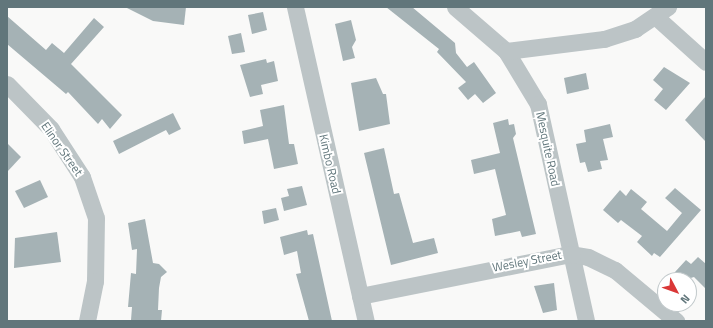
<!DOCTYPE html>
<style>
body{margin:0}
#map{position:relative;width:713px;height:328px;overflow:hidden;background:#f9f9f8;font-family:"Titillium Web",sans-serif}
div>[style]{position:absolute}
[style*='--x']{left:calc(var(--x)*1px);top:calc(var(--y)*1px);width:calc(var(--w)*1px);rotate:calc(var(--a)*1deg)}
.building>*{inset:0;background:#a5b2b5}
.minor>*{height:17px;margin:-8.5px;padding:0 8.5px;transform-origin:8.5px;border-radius:8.5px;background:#bcc4c6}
span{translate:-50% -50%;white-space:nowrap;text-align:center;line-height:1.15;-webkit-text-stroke:4px #fff;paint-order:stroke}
.street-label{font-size:12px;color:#61767b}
.frame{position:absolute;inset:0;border:8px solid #61767b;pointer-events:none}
.north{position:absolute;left:657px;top:272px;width:40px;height:40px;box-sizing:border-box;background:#fff;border:1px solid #c0c8ca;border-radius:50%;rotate:131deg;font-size:11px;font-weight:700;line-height:16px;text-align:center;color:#61767b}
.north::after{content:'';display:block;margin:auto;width:14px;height:18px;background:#da3737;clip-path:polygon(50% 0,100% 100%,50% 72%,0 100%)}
</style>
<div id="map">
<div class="building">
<i style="clip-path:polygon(125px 7px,186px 7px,184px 25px,153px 21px)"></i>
<i style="clip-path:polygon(386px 7px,412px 7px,455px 43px,456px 53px,467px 67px,474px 62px,496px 93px,483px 103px,475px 94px,468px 100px,458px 88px,466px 82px,437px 52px,439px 49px)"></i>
<i style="clip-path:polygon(263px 12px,267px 30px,252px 34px,248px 15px)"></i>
<i style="clip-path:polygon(7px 16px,46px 50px,52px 43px,64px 53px,94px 18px,104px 27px,71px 64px,122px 115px,110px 129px,102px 119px,98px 124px,68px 92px,66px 94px,7px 44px)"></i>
<i style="clip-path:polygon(351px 20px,356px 40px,352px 47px,355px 58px,343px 61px,335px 24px)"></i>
<i style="clip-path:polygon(241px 33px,245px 52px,232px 54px,228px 36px)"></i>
<i style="clip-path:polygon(266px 59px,267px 63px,274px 61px,278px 81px,261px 85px,263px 94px,250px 97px,240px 65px)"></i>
<i style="clip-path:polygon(664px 67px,690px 83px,666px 110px,654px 100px,663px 89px,653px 80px)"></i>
<i style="clip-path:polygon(586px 73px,589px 89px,567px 94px,564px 78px)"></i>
<i style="clip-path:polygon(376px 78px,383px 94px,386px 94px,390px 124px,359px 131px,351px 83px)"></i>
<i style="clip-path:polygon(706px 96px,706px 142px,685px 120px)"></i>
<i style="clip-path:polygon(284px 105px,289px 144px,294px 144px,298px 164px,274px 169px,268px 139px,244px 144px,242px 131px,263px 126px,260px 110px)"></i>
<i style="clip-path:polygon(173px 113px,181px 129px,169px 135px,166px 130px,119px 154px,113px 141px)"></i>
<i style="clip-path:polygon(508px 119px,509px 125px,514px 124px,516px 134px,513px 138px,536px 234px,522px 237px,520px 231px,495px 236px,492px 219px,506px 215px,495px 169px,474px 174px,471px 160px,500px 153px,493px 123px)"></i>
<i style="clip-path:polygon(610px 124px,613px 137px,603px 139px,608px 160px,600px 161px,602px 169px,588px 172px,585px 162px,580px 163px,576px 144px,586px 142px,584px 130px)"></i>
<i style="clip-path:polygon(7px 143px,21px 157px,7px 172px)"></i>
<i style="clip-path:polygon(384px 148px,394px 194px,399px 193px,413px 243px,434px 238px,438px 253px,391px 265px,364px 153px)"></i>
<i style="clip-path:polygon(40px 180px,48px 197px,24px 208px,15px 191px)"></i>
<i style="clip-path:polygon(302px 186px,307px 205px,284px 211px,281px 198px,289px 196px,287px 189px)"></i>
<i style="clip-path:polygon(675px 188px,701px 210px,660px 257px,654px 253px,652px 256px,637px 242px,642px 236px,621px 220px,618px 223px,603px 210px,620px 190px,626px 196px,631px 189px,647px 202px,641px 209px,667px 231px,682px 213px,665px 198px)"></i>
<i style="clip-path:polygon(276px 208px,279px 220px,264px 224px,262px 211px)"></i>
<i style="clip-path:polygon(145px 219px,153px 263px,159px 264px,167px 272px,161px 277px,159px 288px,158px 310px,162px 310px,161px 321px,131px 320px,132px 307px,128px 307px,131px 273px,136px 274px,137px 249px,132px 250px,128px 223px)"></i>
<i style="clip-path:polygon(307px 230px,308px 235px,313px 234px,332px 321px,309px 321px,296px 274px,301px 273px,297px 251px,284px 255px,280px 237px)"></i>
<i style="clip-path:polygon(57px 232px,61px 262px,14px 268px,15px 238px)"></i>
<i style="clip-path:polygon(698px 257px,706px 264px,706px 289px,694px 277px,684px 280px,675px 272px,686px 260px,691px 264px)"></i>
<i style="clip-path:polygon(554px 283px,557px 310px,543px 313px,534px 286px)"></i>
</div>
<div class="minor">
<i style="--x:295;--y:7;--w:322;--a:77.3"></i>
<i style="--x:455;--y:7;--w:67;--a:40.8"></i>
<i style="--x:506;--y:51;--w:62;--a:58.9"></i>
<i style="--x:538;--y:104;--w:222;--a:77.5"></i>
<i style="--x:656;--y:17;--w:67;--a:42"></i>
<i style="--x:506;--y:51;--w:99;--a:-7"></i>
<i style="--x:604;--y:39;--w:33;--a:-18"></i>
<i style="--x:635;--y:29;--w:40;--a:-34"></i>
<i style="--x:7;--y:84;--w:63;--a:45.6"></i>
<i style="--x:51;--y:129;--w:57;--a:57.1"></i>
<i style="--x:82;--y:177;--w:43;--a:71.1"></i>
<i style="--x:96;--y:218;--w:63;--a:90.9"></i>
<i style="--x:95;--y:281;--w:41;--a:101.3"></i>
<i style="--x:360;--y:296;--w:215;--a:-11.3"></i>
<i style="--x:571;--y:254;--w:17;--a:10"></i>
<i style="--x:588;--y:257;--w:30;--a:26"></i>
<i style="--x:615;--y:270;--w:80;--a:39.9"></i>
</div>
<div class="street-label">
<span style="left:62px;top:149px;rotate:55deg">Elinor Street</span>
<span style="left:548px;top:149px;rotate:78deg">Mesquite Road</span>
<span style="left:330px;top:164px;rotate:77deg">Kimbo Road</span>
<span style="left:527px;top:261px;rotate:-11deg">Wesley Street</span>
</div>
<div class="frame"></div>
<div class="north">N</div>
</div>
